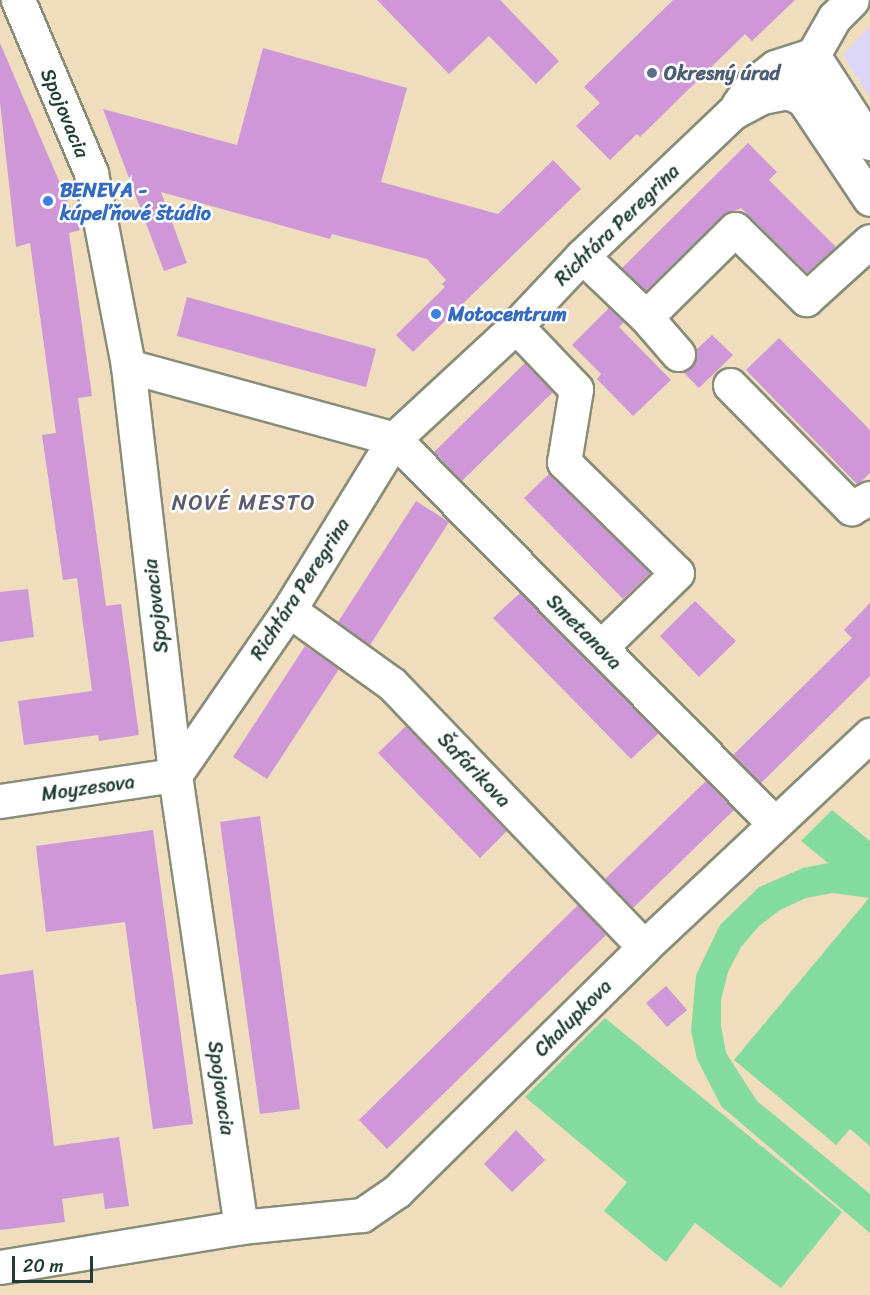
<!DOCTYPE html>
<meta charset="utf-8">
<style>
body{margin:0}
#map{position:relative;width:870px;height:1295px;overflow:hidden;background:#f0ddbd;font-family:Sriracha,sans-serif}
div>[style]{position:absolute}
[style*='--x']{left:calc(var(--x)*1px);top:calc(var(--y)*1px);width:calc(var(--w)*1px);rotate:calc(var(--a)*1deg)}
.built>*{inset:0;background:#dbd6f7}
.green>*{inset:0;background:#84db9e}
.building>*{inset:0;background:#ce97d8}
.roads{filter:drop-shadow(2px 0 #888d78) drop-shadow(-2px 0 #888d78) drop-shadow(0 2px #888d78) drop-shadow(0 -2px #888d78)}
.minor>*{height:33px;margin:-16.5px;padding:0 16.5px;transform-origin:16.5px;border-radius:16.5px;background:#fff}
.dots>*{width:16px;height:16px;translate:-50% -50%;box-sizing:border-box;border:3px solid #fff;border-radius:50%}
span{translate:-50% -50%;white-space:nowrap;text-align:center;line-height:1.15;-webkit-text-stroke:5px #fff;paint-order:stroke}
.service-label{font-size:20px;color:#4e5e75;font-weight:700}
.left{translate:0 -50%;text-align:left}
.street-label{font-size:20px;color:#1f3d34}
.shop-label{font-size:20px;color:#366cbe;font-weight:700}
.quarter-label{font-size:22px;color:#5c5c6d;letter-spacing:1.5px}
.scale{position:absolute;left:12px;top:1256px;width:81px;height:27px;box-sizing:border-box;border:3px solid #1f3d34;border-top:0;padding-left:8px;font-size:18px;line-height:21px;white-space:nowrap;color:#1f3d34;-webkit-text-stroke:4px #fff;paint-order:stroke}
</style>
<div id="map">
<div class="built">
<i style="clip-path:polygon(870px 26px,870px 98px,843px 55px)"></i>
</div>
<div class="green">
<i style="clip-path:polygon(832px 810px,870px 841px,870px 1146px,850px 1129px,836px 1145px,734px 1060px,869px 898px,833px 893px,806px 898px,780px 910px,759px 926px,741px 947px,728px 972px,721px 1000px,721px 1026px,726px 1053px,757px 1101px,870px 1194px,870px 1233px,721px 1106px,697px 1059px,691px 1031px,696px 975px,720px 925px,759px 887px,803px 868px,828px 863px,801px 841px)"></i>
<i style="clip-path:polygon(605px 1018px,842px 1212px,781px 1288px,695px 1223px,666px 1262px,604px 1211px,627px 1182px,525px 1097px)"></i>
</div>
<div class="building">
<i style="clip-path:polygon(377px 0,500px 0,559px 61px,536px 84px,489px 36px,449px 74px)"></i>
<i style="clip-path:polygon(673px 0,795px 0,752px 41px,745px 34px,640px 137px,637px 134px,610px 160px,576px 126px,600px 103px,584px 87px)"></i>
<i style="clip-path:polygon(0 43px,80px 230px,69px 233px,92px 396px,78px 398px,106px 606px,121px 604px,139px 735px,99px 741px,98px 735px,24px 745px,18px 701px,92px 691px,77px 578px,63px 580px,42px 435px,56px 433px,30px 243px,16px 247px,0 102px)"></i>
<i style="clip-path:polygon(263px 48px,407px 88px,381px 182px,498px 214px,553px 160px,581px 189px,413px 352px,396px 335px,445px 287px,442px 284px,446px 280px,427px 259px,332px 234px,330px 239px,161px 192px,187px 263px,164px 271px,103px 109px,237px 145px)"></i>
<i style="clip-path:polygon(748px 143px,777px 172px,769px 180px,836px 247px,807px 273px,741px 208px,722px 216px,646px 291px,622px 268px)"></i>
<i style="clip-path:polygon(187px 297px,376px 349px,366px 387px,177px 336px)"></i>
<i style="clip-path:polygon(609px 308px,624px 322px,619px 327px,671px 380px,633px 416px,597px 379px,601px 374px,572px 345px)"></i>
<i style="clip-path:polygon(712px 335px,733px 355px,699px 388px,683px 372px,691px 368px,696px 350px)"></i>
<i style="clip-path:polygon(779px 338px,870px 430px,870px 473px,862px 481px,857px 484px,746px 370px)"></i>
<i style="clip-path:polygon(525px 363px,553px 392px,462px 481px,434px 452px)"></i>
<i style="clip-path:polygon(550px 473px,650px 573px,623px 599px,524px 498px)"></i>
<i style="clip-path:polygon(416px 501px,449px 522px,370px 645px,338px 622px)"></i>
<i style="clip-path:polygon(28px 589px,34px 637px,0 642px,0 592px)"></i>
<i style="clip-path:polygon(520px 593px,659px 733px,631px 759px,493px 618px)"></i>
<i style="clip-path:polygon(695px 601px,736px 641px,699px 677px,660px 636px)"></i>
<i style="clip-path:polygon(870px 603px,870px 676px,761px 783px,733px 755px,852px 638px,844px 630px)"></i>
<i style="clip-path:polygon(305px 646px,339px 669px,267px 779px,233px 757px)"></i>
<i style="clip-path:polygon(406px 726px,507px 831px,480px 858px,378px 753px)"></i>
<i style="clip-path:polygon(706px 781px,734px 810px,633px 908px,605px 879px)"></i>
<i style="clip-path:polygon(260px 816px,300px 1109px,260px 1114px,220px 822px)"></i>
<i style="clip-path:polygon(153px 830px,193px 1124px,153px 1129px,125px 922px,46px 932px,36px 846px)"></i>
<i style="clip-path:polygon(578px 905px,606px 935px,387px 1149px,359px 1120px)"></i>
<i style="clip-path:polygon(33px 970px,54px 1146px,119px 1137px,129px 1206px,105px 1209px,103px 1193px,62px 1199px,65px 1222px,0 1230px,0 975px)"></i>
<i style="clip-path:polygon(666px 986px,687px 1010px,667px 1027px,646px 1003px)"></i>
<i style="clip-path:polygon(516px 1130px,545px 1160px,512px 1192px,484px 1164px)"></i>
</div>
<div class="roads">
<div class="minor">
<i style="--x:18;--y:0;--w:188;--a:67.1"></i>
<i style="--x:91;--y:173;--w:197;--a:79.1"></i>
<i style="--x:128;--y:366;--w:412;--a:83.4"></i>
<i style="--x:175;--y:775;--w:457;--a:81.7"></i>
<i style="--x:808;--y:77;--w:23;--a:-77"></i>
<i style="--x:813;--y:55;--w:43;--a:-60.4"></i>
<i style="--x:834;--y:18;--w:25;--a:-45"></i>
<i style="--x:803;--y:99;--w:120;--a:56.2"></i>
<i style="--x:738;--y:105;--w:24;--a:-55"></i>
<i style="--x:752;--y:85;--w:29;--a:-38"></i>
<i style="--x:775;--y:67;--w:40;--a:-18"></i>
<i style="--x:813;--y:55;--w:105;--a:57.1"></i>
<i style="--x:582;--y:256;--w:88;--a:43.6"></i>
<i style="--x:646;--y:317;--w:49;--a:49.1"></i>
<i style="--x:646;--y:317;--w:125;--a:-44.7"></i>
<i style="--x:735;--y:229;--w:100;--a:44.6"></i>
<i style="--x:806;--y:299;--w:86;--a:-42.2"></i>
<i style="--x:516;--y:326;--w:87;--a:46.4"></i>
<i style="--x:576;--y:389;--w:74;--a:99.3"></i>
<i style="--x:564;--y:462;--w:158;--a:44.5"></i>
<i style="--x:677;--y:573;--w:107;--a:135.8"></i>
<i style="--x:128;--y:366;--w:276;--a:15.3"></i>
<i style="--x:394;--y:439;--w:540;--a:45.3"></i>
<i style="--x:730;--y:385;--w:173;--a:45.5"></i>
<i style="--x:851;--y:508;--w:21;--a:-28"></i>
<i style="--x:289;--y:610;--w:127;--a:35.7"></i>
<i style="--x:392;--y:684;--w:364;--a:46.2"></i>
<i style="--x:175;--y:775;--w:201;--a:-55.4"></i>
<i style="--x:289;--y:610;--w:201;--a:-58.4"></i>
<i style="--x:394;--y:439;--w:166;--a:-42.8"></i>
<i style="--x:516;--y:326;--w:96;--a:-46.7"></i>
<i style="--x:582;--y:256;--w:207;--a:-43.6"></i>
<i style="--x:732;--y:113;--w:34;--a:-28"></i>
<i style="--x:762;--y:97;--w:26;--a:-11"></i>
<i style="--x:788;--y:92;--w:17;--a:25"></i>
<i style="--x:0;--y:801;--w:177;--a:-8.5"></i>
<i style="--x:0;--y:1267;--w:244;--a:-9.4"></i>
<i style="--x:241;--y:1227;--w:122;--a:-5.7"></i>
<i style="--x:362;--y:1215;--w:42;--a:-34.4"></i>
<i style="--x:397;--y:1191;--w:347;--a:-44.6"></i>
<i style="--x:644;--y:947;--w:310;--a:-43.2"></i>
</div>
</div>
<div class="dots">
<i style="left:652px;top:73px;background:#5c6f8a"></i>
<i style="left:48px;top:201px;background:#3f7fe0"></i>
<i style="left:436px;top:314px;background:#3f7fe0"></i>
</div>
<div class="service-label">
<span class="left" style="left:664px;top:73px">Okresný úrad</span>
</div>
<div class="street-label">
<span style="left:65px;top:113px;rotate:67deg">Spojovacia</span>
<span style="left:617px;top:225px;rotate:-44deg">Richtára Peregrina</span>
<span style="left:300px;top:589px;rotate:-57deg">Richtára Peregrina</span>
<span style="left:156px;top:606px;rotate:-97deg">Spojovacia</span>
<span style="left:584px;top:632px;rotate:45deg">Smetanova</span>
<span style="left:474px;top:770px;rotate:46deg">Šafárikova</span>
<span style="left:88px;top:788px;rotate:-8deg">Moyzesova</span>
<span style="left:573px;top:1018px;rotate:-45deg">Chalupkova</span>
<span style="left:221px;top:1088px;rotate:82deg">Spojovacia</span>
</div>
<div class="shop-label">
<span class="left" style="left:60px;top:202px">BENEVA -<br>kúpeľňové štúdio</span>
<span class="left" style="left:448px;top:314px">Motocentrum</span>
</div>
<div class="quarter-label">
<span style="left:244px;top:503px">NOVÉ MESTO</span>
</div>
<div class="scale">20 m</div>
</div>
